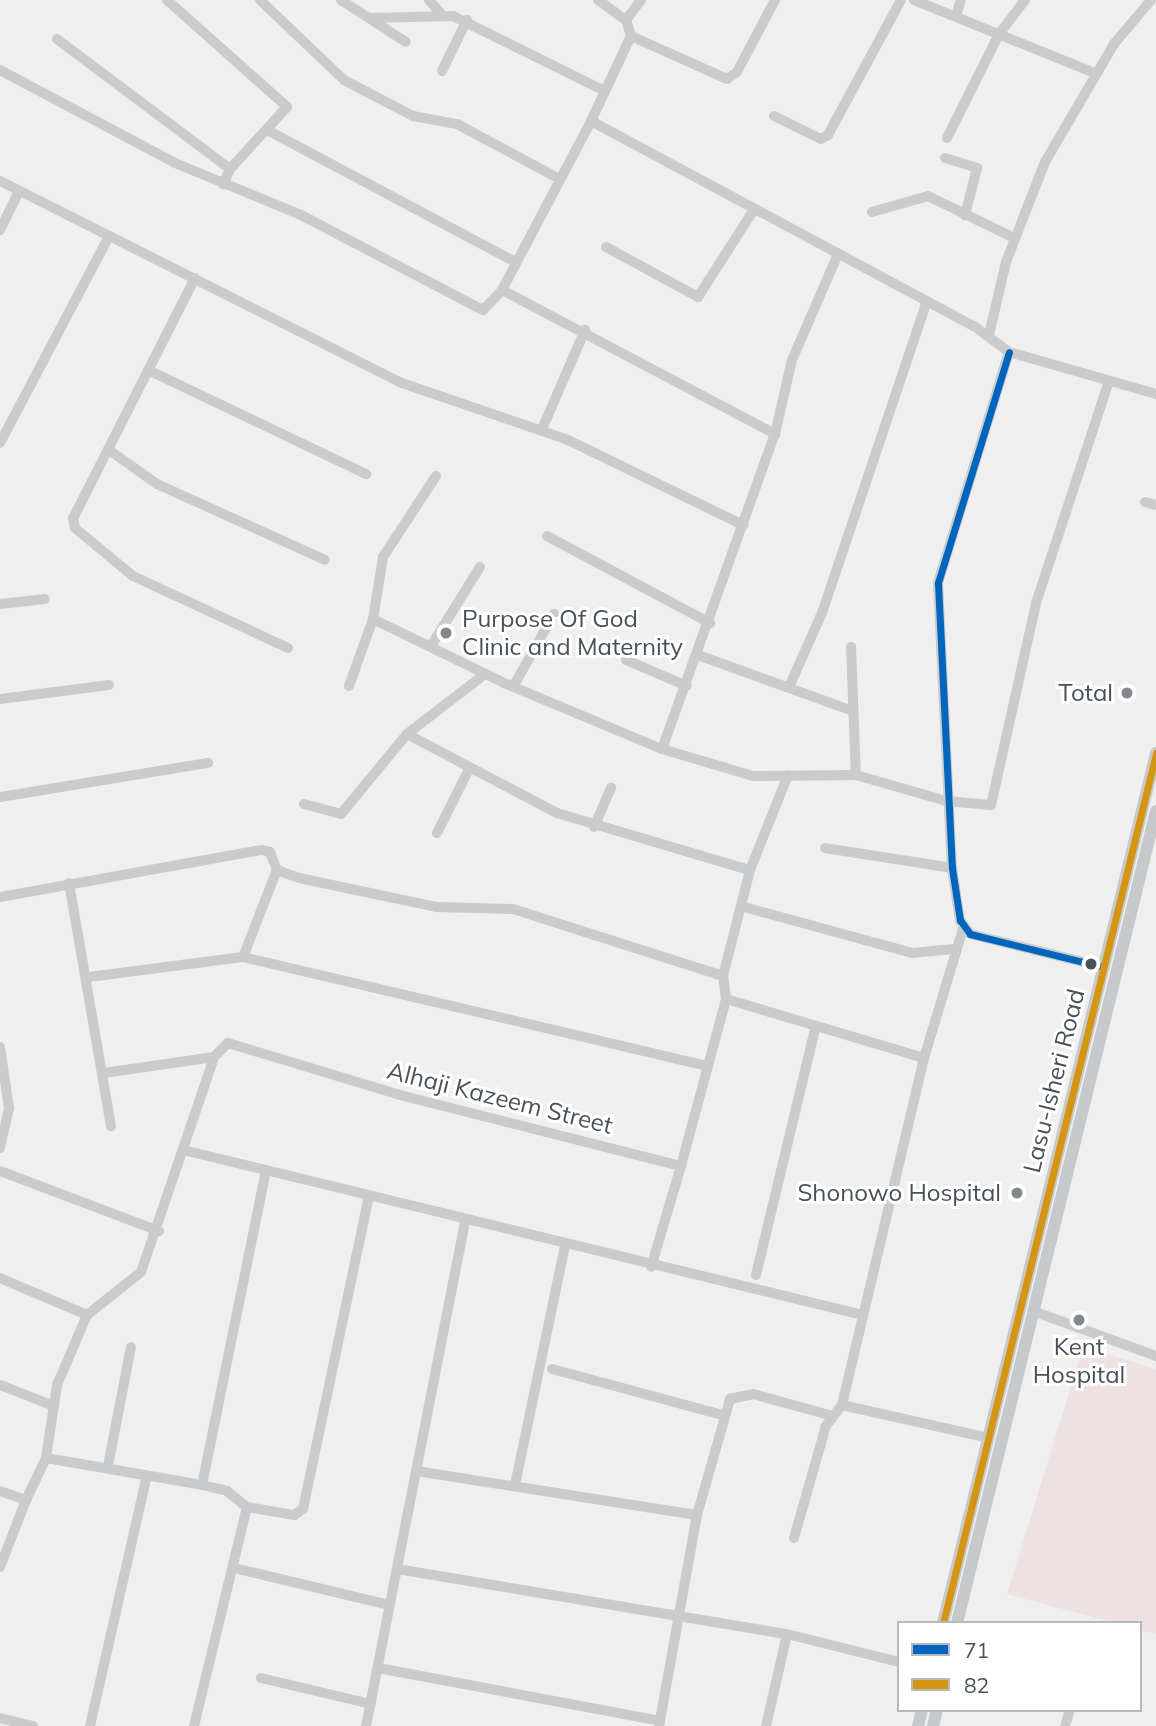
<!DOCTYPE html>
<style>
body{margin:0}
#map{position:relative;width:1156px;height:1726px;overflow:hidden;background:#f0efef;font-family:Mulish,sans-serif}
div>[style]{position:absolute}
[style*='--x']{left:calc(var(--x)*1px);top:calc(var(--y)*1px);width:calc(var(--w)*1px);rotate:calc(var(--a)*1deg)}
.medical>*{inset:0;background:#ede2e1}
.minor>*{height:10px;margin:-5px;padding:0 5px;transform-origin:5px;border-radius:5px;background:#cacbcd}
.major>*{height:12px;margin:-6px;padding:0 6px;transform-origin:6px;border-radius:6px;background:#c6c9cb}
.bus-1>*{height:7px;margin:-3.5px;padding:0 3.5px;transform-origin:3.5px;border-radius:3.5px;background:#0065bd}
.bus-2>*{height:7px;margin:-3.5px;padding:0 3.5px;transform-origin:3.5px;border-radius:3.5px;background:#d49512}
.dots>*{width:19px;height:19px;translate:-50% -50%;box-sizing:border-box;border:4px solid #fff;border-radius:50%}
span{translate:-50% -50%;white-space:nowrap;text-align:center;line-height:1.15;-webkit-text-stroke:6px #fff;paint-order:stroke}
.poi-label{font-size:24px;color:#485159}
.left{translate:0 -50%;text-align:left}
.right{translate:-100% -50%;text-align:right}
.street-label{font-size:24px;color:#485159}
.legend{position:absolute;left:897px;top:1621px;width:245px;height:91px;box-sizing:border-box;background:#fff;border:2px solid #b6b9bd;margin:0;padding:9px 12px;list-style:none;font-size:21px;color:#485159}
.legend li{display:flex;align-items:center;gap:14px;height:35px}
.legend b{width:35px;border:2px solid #b6b9bd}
</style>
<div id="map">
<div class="medical">
<i style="clip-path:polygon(1083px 1347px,1156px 1369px,1156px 1634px,1140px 1630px,1140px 1623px,1115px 1623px,1007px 1594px)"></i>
</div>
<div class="minor">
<i style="--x:167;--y:0;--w:161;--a:41.7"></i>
<i style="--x:287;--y:107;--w:84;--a:132.6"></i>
<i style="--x:230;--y:169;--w:17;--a:114"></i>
<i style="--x:260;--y:0;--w:116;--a:43.6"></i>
<i style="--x:344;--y:80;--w:78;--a:27.6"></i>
<i style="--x:413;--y:116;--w:45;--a:10.3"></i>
<i style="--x:457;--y:124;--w:112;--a:28.2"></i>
<i style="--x:341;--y:0;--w:77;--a:32.9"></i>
<i style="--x:429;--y:0;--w:20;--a:49"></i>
<i style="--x:598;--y:0;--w:34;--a:36"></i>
<i style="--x:914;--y:0;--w:195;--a:22"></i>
<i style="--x:956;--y:16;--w:17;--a:-73"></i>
<i style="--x:371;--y:18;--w:82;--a:-1.4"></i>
<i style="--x:453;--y:16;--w:169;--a:26.3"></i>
<i style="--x:631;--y:36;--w:105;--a:24.1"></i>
<i style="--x:727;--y:79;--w:12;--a:-35"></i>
<i style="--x:737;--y:72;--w:81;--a:-62.2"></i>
<i style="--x:57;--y:39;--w:216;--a:36.9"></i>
<i style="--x:0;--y:70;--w:198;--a:28"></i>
<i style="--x:175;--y:163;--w:136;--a:22.4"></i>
<i style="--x:301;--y:215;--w:205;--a:27.6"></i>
<i style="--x:483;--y:310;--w:28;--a:-46"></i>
<i style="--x:502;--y:290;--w:191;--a:-62.2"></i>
<i style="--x:591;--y:121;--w:94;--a:-64.8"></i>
<i style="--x:631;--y:36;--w:17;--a:-107"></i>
<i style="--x:626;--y:20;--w:25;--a:-53"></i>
<i style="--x:442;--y:71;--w:57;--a:-63.9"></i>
<i style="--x:774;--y:116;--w:52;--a:26.1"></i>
<i style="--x:821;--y:139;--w:8;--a:-30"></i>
<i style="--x:828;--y:135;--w:153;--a:-61.6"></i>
<i style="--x:591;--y:121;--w:434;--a:28.2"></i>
<i style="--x:974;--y:326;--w:44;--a:36.6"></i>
<i style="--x:1009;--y:352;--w:153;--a:15.9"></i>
<i style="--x:269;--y:131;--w:279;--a:28"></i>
<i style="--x:947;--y:138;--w:116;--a:-63.4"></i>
<i style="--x:999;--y:34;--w:43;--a:-52.6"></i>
<i style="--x:945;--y:158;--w:34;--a:17"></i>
<i style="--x:977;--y:168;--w:49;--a:104.3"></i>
<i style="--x:0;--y:181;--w:447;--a:26.7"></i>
<i style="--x:399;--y:382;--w:179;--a:18.9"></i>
<i style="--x:568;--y:440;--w:195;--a:25.9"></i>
<i style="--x:872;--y:212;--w:58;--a:-15.9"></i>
<i style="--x:928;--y:196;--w:96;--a:26"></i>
<i style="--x:0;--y:230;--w:43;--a:-64"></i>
<i style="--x:606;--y:247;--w:105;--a:28.5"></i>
<i style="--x:698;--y:297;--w:102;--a:-57.4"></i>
<i style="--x:195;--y:278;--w:269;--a:116.9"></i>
<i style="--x:73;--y:518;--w:10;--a:79"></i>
<i style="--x:75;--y:528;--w:75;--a:39.6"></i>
<i style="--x:133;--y:576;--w:171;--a:24.9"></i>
<i style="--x:502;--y:290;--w:309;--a:27.8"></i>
<i style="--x:989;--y:335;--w:75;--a:-76.9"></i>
<i style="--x:1006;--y:262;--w:107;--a:-68.7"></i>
<i style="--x:1045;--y:162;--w:137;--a:-59.7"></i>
<i style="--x:1114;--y:44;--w:57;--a:-49.9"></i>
<i style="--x:1009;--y:352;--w:242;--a:107.1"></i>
<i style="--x:938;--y:583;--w:285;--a:87.2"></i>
<i style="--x:952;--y:868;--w:53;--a:81.3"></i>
<i style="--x:960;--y:920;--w:17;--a:54"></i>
<i style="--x:970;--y:934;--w:137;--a:13.9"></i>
<i style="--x:148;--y:370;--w:242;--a:25.5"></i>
<i style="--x:542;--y:429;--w:108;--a:-66.5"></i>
<i style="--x:0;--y:443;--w:234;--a:-62.2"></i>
<i style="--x:109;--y:450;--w:59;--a:35.3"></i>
<i style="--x:157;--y:484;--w:184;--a:24.3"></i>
<i style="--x:1145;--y:502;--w:11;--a:15"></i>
<i style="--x:547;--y:536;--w:185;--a:28.1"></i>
<i style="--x:0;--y:604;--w:45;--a:-6.3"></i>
<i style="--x:373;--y:619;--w:146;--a:26"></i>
<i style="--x:504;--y:683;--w:171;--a:22.7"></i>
<i style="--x:662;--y:749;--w:95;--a:16.5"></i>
<i style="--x:753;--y:776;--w:103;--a:-0.6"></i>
<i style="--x:856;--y:775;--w:94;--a:16.1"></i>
<i style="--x:946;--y:801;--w:45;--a:5.1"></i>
<i style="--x:991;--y:805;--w:207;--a:-77.4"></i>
<i style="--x:1036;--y:603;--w:234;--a:-71.8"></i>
<i style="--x:431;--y:646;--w:93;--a:-58.2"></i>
<i style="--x:851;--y:647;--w:128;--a:87.8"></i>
<i style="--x:698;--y:655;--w:165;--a:19.9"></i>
<i style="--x:626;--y:660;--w:66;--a:23.1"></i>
<i style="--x:349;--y:686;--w:71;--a:-70.3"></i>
<i style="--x:373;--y:619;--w:63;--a:-80.8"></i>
<i style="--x:383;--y:557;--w:97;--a:-56.8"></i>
<i style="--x:513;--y:687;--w:84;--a:-60.7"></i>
<i style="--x:789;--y:687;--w:81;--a:-66"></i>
<i style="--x:822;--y:613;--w:329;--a:-71.4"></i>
<i style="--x:0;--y:699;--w:110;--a:-7.3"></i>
<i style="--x:407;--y:734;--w:170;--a:27.8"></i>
<i style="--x:557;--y:813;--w:201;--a:16.5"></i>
<i style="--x:662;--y:749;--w:335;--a:-70.3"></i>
<i style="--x:775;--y:434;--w:76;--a:-77.1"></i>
<i style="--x:792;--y:360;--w:116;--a:-66.5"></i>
<i style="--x:0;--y:797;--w:211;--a:-9.3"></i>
<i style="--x:304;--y:804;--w:38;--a:15"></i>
<i style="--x:341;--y:814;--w:104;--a:-50.5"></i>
<i style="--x:407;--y:734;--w:98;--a:-37.6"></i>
<i style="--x:594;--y:827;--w:43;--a:-66.4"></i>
<i style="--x:437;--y:833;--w:72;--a:-63.4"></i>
<i style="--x:825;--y:848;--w:129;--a:8.9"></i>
<i style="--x:69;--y:883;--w:247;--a:80.2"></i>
<i style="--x:0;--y:897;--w:266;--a:-10.2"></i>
<i style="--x:262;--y:850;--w:8;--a:14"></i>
<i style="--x:270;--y:852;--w:19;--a:69"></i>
<i style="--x:277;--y:870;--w:23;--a:20"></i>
<i style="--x:299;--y:878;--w:141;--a:11.9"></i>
<i style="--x:437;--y:907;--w:76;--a:1.5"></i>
<i style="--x:513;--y:909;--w:220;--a:17.7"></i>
<i style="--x:744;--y:907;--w:174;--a:15.3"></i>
<i style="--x:912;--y:953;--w:43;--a:-5.3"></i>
<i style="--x:243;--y:957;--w:93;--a:-68.7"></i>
<i style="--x:89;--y:977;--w:155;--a:-7.4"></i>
<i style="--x:243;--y:957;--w:473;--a:13.2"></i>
<i style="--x:726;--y:999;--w:207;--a:16.6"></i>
<i style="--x:0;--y:1047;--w:62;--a:81.6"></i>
<i style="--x:9;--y:1108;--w:41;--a:102.7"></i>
<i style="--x:104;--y:1073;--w:111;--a:-8.3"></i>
<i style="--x:183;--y:1150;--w:696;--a:13.64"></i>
<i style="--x:681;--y:1166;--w:173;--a:-74.9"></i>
<i style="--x:726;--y:999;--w:23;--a:-97"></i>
<i style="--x:723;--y:976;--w:109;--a:-75.7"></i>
<i style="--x:750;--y:870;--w:102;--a:-68.2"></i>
<i style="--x:0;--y:1171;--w:170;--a:20.7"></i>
<i style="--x:756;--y:1275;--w:252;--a:-76.5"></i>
<i style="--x:0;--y:1278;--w:95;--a:23"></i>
<i style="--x:1033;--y:1311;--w:131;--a:20.1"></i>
<i style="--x:552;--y:1369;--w:177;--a:15.1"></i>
<i style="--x:0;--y:1385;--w:58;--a:21.3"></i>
<i style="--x:842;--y:1405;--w:151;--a:12.7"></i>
<i style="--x:46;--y:1458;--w:74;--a:-81.4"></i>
<i style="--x:57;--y:1385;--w:76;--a:-66.8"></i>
<i style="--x:87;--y:1315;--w:69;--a:-38.5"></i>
<i style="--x:141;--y:1272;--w:227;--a:-71.2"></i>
<i style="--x:214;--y:1057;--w:20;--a:-45"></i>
<i style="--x:228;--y:1043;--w:180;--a:16.8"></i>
<i style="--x:400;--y:1095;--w:290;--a:14.2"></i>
<i style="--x:681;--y:1166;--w:105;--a:106.5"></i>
<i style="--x:108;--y:1466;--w:121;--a:-79.1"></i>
<i style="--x:416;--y:1471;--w:284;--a:8.9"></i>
<i style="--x:202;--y:1485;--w:320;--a:-78.5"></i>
<i style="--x:515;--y:1485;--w:244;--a:-78.2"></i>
<i style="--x:0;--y:1491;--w:28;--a:19"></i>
<i style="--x:26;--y:1500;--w:47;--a:-64.5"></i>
<i style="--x:46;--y:1458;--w:158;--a:9.8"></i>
<i style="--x:202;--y:1485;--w:26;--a:13"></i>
<i style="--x:227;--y:1491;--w:26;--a:39"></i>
<i style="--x:794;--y:1538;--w:116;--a:-74.1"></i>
<i style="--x:826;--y:1426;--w:26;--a:-53"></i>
<i style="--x:842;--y:1405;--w:357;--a:-76.7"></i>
<i style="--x:924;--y:1058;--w:135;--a:-73.2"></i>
<i style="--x:0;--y:1567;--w:72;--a:-68.8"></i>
<i style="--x:234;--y:1568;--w:159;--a:13.4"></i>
<i style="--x:397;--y:1569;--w:395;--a:9.5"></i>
<i style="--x:787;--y:1634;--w:115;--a:14"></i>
<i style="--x:378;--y:1668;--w:287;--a:10.6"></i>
<i style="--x:261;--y:1678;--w:113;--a:13.3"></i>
<i style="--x:0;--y:1718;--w:34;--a:14"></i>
<i style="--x:90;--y:1726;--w:257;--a:-77.2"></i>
<i style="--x:194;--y:1726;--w:225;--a:-76.4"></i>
<i style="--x:247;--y:1507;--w:48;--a:9.7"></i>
<i style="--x:294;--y:1515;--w:11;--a:-34"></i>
<i style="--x:303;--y:1509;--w:319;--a:-78.1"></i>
<i style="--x:366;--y:1726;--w:514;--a:-78.89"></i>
<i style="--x:659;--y:1726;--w:214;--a:-79.8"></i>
<i style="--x:697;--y:1515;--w:121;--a:-74.1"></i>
<i style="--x:730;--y:1399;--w:24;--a:-12"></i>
<i style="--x:753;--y:1394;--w:83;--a:15.4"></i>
<i style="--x:766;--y:1726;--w:94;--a:-77.1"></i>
<i style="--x:1065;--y:1726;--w:17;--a:-73"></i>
</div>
<div class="major">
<i style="--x:943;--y:1623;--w:896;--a:-76.24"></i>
<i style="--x:957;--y:1623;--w:836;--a:-76.23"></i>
<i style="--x:918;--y:1726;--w:16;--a:-76"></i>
<i style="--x:933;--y:1726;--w:16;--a:-76"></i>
</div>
<div class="bus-1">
<i style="--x:1009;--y:352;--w:242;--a:107.1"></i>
<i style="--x:938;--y:583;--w:285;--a:87.2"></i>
<i style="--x:952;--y:868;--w:53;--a:81.3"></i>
<i style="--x:960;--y:920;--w:17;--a:54"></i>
<i style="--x:970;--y:934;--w:137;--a:13.9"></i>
</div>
<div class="bus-2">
<i style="--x:943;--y:1623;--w:896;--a:-76.24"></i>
</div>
<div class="dots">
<i style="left:446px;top:633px;background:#83888e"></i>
<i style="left:1127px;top:693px;background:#83888e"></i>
<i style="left:1091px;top:964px;background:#485159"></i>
<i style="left:1017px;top:1193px;background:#83888e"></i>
<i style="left:1079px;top:1320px;background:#83888e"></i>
</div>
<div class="poi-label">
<span class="left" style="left:462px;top:633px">Purpose Of God<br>Clinic and Maternity</span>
<span class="right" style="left:1113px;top:693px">Total</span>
<span class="right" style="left:1001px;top:1193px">Shonowo Hospital</span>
<span style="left:1079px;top:1361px">Kent<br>Hospital</span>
</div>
<div class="street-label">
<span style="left:1054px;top:1081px;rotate:-76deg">Lasu-Isheri Road</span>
<span style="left:500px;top:1098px;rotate:14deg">Alhaji Kazeem Street</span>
</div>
<ul class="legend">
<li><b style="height:9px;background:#0065bd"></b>71</li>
<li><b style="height:9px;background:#d49512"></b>82</li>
</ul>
</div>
